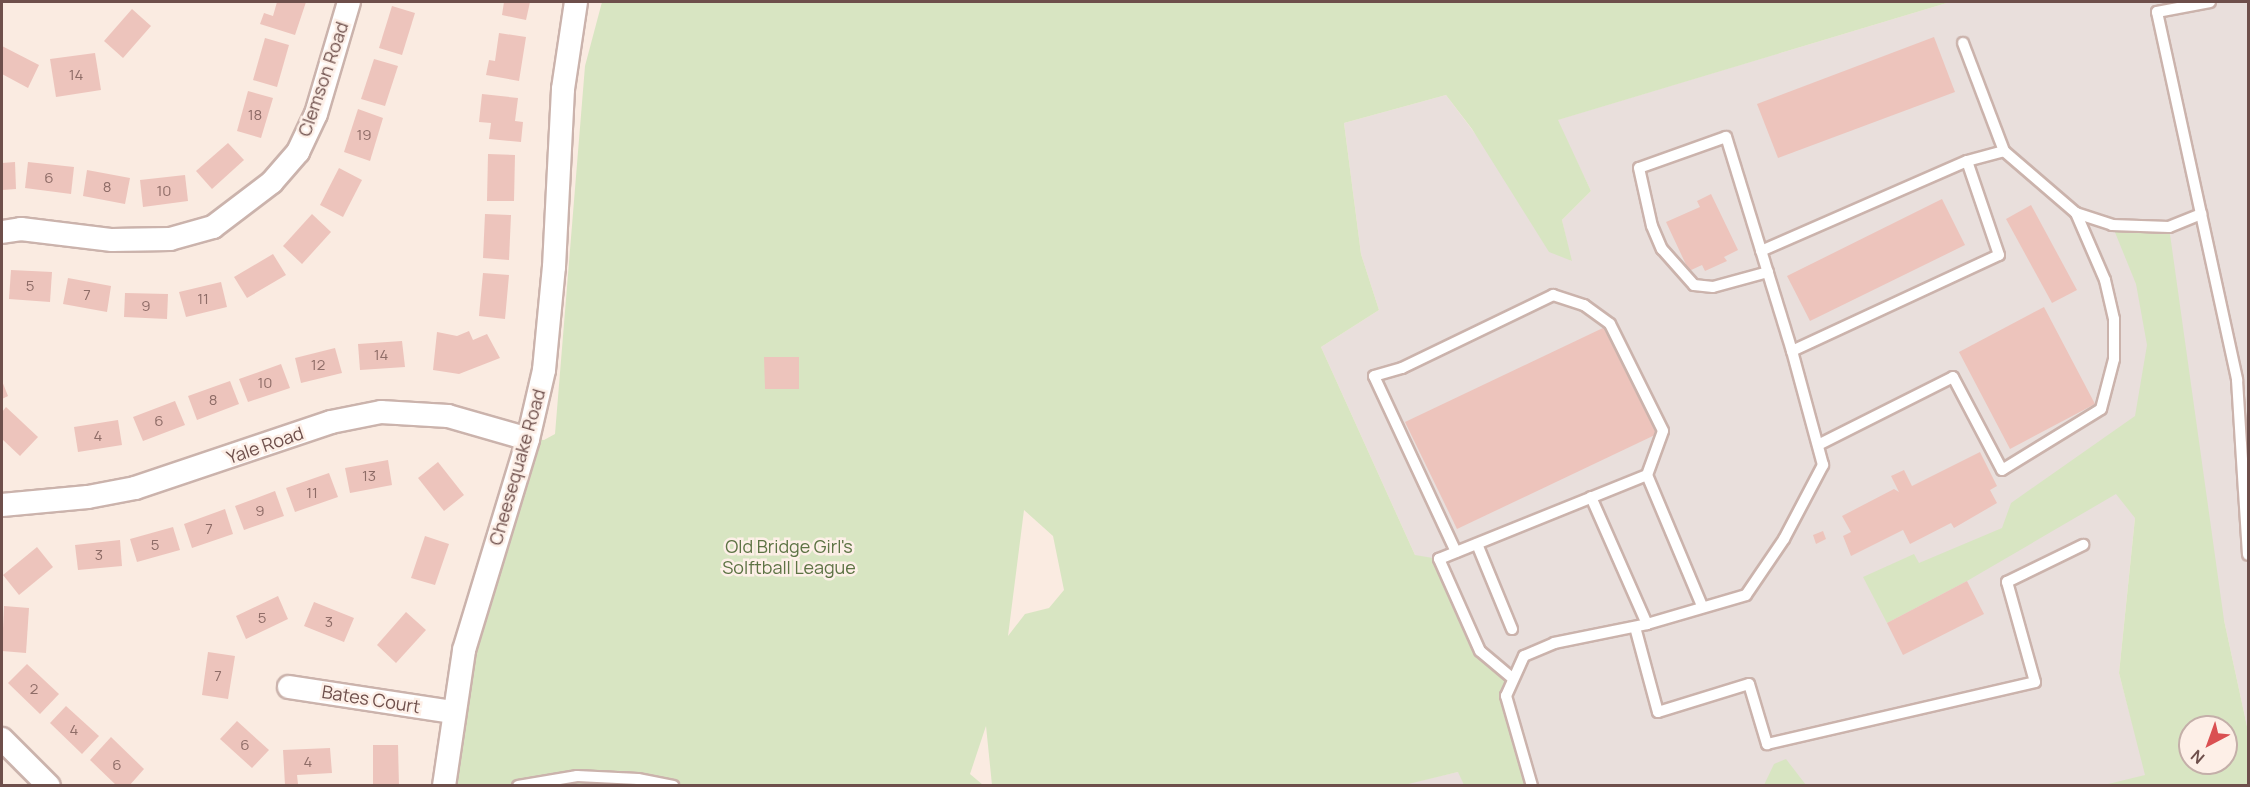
<!DOCTYPE html>
<style>
body{margin:0}
#map{position:relative;width:2250px;height:787px;overflow:hidden;background:#faebe1;font-family:Manrope,sans-serif}
div>[style]{position:absolute}
[style*='--x']{left:calc(var(--x)*1px);top:calc(var(--y)*1px);width:calc(var(--w)*1px);rotate:calc(var(--a)*1deg)}
.industrial>*{inset:0;background:#e9dfdc}
.green>*{inset:0;background:#d8e5c2}
.building>*{inset:0;background:#edc4bc}
.roads{filter:drop-shadow(2px 0 #cbb3ac) drop-shadow(-2px 0 #cbb3ac) drop-shadow(0 2px #cbb3ac) drop-shadow(0 -2px #cbb3ac)}
.lane>*{height:10px;margin:-5px;padding:0 5px;transform-origin:5px;border-radius:5px;background:#fff}
.street>*{height:22px;margin:-11px;padding:0 11px;transform-origin:11px;border-radius:11px;background:#fff}
span{translate:-50% -50%;white-space:nowrap;text-align:center;line-height:1.15;-webkit-text-stroke:5px #fdefe7;paint-order:stroke}
.number-label{font-size:15px;color:#8e6c67}
.number-label span{-webkit-text-stroke-width:0}
.street-label{font-size:18px;color:#6e4f4b}
.park-label{font-size:18px;color:#5d7344}
.frame{position:absolute;inset:0;border:3px solid #6e4f4b;pointer-events:none}
.north{position:absolute;left:2178px;top:715px;width:60px;height:60px;box-sizing:border-box;background:#fdefe7;border:2px solid #c4afa9;border-radius:50%;rotate:221deg;font-size:16px;font-weight:700;line-height:24px;text-align:center;color:#6e4f4b}
.north::after{content:'';display:block;margin:auto;width:21px;height:27px;background:#da5052;clip-path:polygon(50% 0,100% 100%,50% 72%,0 100%)}
</style>
<div id="map">
<div class="industrial">
<i style="clip-path:polygon(1950px 2px,2248px 2px,2248px 731px,2224px 620px,2135px 518px,2119px 673px,2146px 775px,2111px 786px,1400px 785px,1458px 772px,1415px 555px,1321px 347px,1379px 310px,1361px 254px,1344px 123px,1446px 95px,1571px 261px,1562px 220px,1591px 191px,1557px 120px)"></i>
</div>
<div class="green">
<i style="clip-path:polygon(evenodd,602px 2px,1950px 2px,1558px 120px,1591px 191px,1562px 220px,1572px 261px,1549px 252px,1472px 129px,1446px 95px,1344px 123px,1361px 254px,1379px 310px,1321px 347px,1415px 555px,1439px 559px,1480px 651px,1511px 677px,1506px 697px,1532px 785px,1464px 785px,1458px 772px,1400px 786px,992px 785px,986px 726px,970px 774px,983px 785px,444px 786px,448px 742px,528px 439px,544px 440px,555px 434px,585px 66px,602px 2px,1024px 510px,1053px 536px,1064px 590px,1049px 608px,1025px 614px,1008px 636px,1024px 510px)"></i>
<i style="clip-path:polygon(evenodd,2112px 225px,2169px 227px,2224px 620px,2248px 731px,2248px 785px,2104px 785px,2145px 775px,2119px 673px,2135px 518px,2116px 494px,1967px 581px,1887px 623px,1863px 577px,1914px 554px,1919px 563px,2002px 528px,2011px 503px,2135px 416px,2147px 345px,2136px 284px,2112px 225px,2190px 727px,2226px 727px,2226px 763px,2190px 763px,2190px 727px)"></i>
<i style="clip-path:polygon(1786px 759px,1806px 785px,1764px 785px,1774px 764px)"></i>
</div>
<div class="building">
<i style="clip-path:polygon(277px 2px,306px 2px,295px 35px,260px 24px,264px 13px,273px 16px)"></i>
<i style="clip-path:polygon(504px 2px,530px 2px,526px 20px,502px 15px)"></i>
<i style="clip-path:polygon(392px 6px,415px 13px,402px 55px,379px 48px)"></i>
<i style="clip-path:polygon(132px 9px,151px 26px,123px 58px,104px 41px)"></i>
<i style="clip-path:polygon(499px 33px,526px 37px,519px 81px,486px 75px,489px 60px,495px 61px)"></i>
<i style="clip-path:polygon(1934px 37px,1955px 92px,1778px 158px,1757px 104px)"></i>
<i style="clip-path:polygon(265px 38px,289px 45px,277px 87px,253px 80px)"></i>
<i style="clip-path:polygon(2px 46px,39px 65px,28px 88px,2px 74px)"></i>
<i style="clip-path:polygon(95px 53px,101px 90px,56px 97px,50px 59px)"></i>
<i style="clip-path:polygon(374px 59px,398px 66px,385px 106px,361px 99px)"></i>
<i style="clip-path:polygon(248px 91px,273px 98px,261px 138px,237px 131px)"></i>
<i style="clip-path:polygon(482px 94px,518px 98px,515px 121px,523px 122px,521px 142px,489px 139px,491px 123px,479px 122px)"></i>
<i style="clip-path:polygon(358px 109px,383px 118px,370px 161px,344px 152px)"></i>
<i style="clip-path:polygon(228px 143px,244px 160px,212px 189px,196px 171px)"></i>
<i style="clip-path:polygon(488px 154px,515px 155px,514px 201px,487px 201px)"></i>
<i style="clip-path:polygon(15px 162px,16px 189px,2px 190px,2px 163px)"></i>
<i style="clip-path:polygon(28px 162px,74px 167px,71px 194px,25px 188px)"></i>
<i style="clip-path:polygon(339px 168px,362px 180px,343px 217px,320px 205px)"></i>
<i style="clip-path:polygon(87px 170px,130px 178px,125px 204px,83px 196px)"></i>
<i style="clip-path:polygon(185px 175px,188px 201px,143px 207px,140px 180px)"></i>
<i style="clip-path:polygon(1711px 194px,1738px 250px,1724px 257px,1727px 261px,1705px 271px,1702px 265px,1689px 271px,1666px 222px,1700px 207px,1697px 201px)"></i>
<i style="clip-path:polygon(1942px 199px,1965px 245px,1810px 321px,1787px 276px)"></i>
<i style="clip-path:polygon(2031px 205px,2077px 290px,2052px 303px,2006px 219px)"></i>
<i style="clip-path:polygon(312px 214px,331px 232px,302px 264px,283px 246px)"></i>
<i style="clip-path:polygon(485px 214px,511px 215px,509px 260px,483px 258px)"></i>
<i style="clip-path:polygon(273px 254px,286px 275px,247px 298px,234px 277px)"></i>
<i style="clip-path:polygon(11px 270px,52px 272px,50px 302px,9px 299px)"></i>
<i style="clip-path:polygon(483px 273px,509px 275px,505px 319px,479px 316px)"></i>
<i style="clip-path:polygon(68px 278px,111px 286px,107px 312px,63px 304px)"></i>
<i style="clip-path:polygon(221px 282px,227px 307px,186px 317px,179px 292px)"></i>
<i style="clip-path:polygon(125px 293px,168px 294px,167px 319px,124px 317px)"></i>
<i style="clip-path:polygon(2044px 307px,2095px 404px,2010px 449px,1959px 352px)"></i>
<i style="clip-path:polygon(1605px 327px,1657px 434px,1457px 529px,1405px 422px)"></i>
<i style="clip-path:polygon(469px 331px,473px 340px,487px 334px,500px 358px,459px 374px,433px 370px,437px 332px,457px 336px)"></i>
<i style="clip-path:polygon(402px 341px,405px 367px,360px 370px,358px 344px)"></i>
<i style="clip-path:polygon(335px 348px,342px 373px,301px 383px,295px 358px)"></i>
<i style="clip-path:polygon(764px 357px,799px 357px,799px 389px,765px 389px)"></i>
<i style="clip-path:polygon(281px 364px,290px 388px,248px 402px,239px 379px)"></i>
<i style="clip-path:polygon(2px 381px,8px 396px,2px 399px)"></i>
<i style="clip-path:polygon(230px 381px,239px 404px,197px 420px,188px 396px)"></i>
<i style="clip-path:polygon(175px 401px,185px 425px,143px 441px,133px 417px)"></i>
<i style="clip-path:polygon(6px 407px,38px 437px,20px 456px,2px 439px,2px 412px)"></i>
<i style="clip-path:polygon(118px 420px,122px 445px,78px 452px,74px 427px)"></i>
<i style="clip-path:polygon(1980px 452px,1997px 486px,1990px 490px,1997px 503px,1954px 528px,1951px 523px,1910px 544px,1903px 530px,1851px 556px,1843px 536px,1851px 532px,1842px 516px,1894px 489px,1899px 492px,1891px 476px,1904px 470px,1912px 486px)"></i>
<i style="clip-path:polygon(388px 460px,392px 485px,350px 493px,345px 468px)"></i>
<i style="clip-path:polygon(438px 462px,464px 495px,444px 511px,418px 478px)"></i>
<i style="clip-path:polygon(329px 473px,338px 497px,295px 512px,286px 488px)"></i>
<i style="clip-path:polygon(275px 491px,284px 516px,244px 530px,235px 506px)"></i>
<i style="clip-path:polygon(225px 509px,233px 534px,192px 548px,184px 524px)"></i>
<i style="clip-path:polygon(173px 527px,180px 550px,137px 562px,130px 539px)"></i>
<i style="clip-path:polygon(1823px 531px,1826px 539px,1816px 544px,1813px 535px)"></i>
<i style="clip-path:polygon(425px 536px,449px 544px,435px 585px,411px 578px)"></i>
<i style="clip-path:polygon(120px 540px,122px 566px,78px 570px,75px 545px)"></i>
<i style="clip-path:polygon(37px 547px,53px 567px,19px 595px,3px 575px)"></i>
<i style="clip-path:polygon(1967px 581px,1984px 614px,1903px 655px,1887px 623px)"></i>
<i style="clip-path:polygon(278px 596px,288px 619px,246px 639px,236px 616px)"></i>
<i style="clip-path:polygon(314px 602px,354px 618px,344px 642px,304px 626px)"></i>
<i style="clip-path:polygon(4px 606px,29px 608px,26px 653px,2px 651px)"></i>
<i style="clip-path:polygon(406px 612px,426px 630px,396px 663px,377px 645px)"></i>
<i style="clip-path:polygon(208px 652px,235px 656px,228px 699px,202px 695px)"></i>
<i style="clip-path:polygon(27px 664px,59px 694px,40px 714px,8px 683px)"></i>
<i style="clip-path:polygon(66px 706px,99px 736px,82px 754px,50px 723px)"></i>
<i style="clip-path:polygon(237px 721px,269px 750px,252px 768px,220px 739px)"></i>
<i style="clip-path:polygon(111px 737px,144px 769px,129px 786px,117px 786px,90px 760px)"></i>
<i style="clip-path:polygon(373px 745px,398px 745px,399px 786px,373px 786px)"></i>
<i style="clip-path:polygon(330px 748px,332px 773px,297px 775px,298px 784px,285px 785px,283px 750px)"></i>
</div>
<div class="roads">
<div class="lane">
<i style="--x:2210;--y:2;--w:54;--a:169.3"></i>
<i style="--x:2157;--y:12;--w:377;--a:77.7"></i>
<i style="--x:2237;--y:380;--w:175;--a:86.4"></i>
<i style="--x:1963;--y:43;--w:116;--a:69.2"></i>
<i style="--x:1761;--y:251;--w:225;--a:-23.6"></i>
<i style="--x:1792;--y:351;--w:228;--a:-24.9"></i>
<i style="--x:1999;--y:255;--w:99;--a:-108.8"></i>
<i style="--x:1967;--y:161;--w:38;--a:-15"></i>
<i style="--x:2004;--y:151;--w:95;--a:40.7"></i>
<i style="--x:2076;--y:213;--w:38;--a:18"></i>
<i style="--x:2112;--y:225;--w:57;--a:2"></i>
<i style="--x:2169;--y:227;--w:35;--a:-22"></i>
<i style="--x:1818;--y:445;--w:151;--a:-26.7"></i>
<i style="--x:1953;--y:377;--w:105;--a:62.2"></i>
<i style="--x:2002;--y:470;--w:116;--a:-31.6"></i>
<i style="--x:2101;--y:409;--w:52;--a:-75.4"></i>
<i style="--x:2114;--y:359;--w:40;--a:-90"></i>
<i style="--x:2114;--y:319;--w:40;--a:-103"></i>
<i style="--x:2105;--y:280;--w:73;--a:-113.4"></i>
<i style="--x:1591;--y:497;--w:139;--a:66.2"></i>
<i style="--x:1477;--y:544;--w:92;--a:67.6"></i>
<i style="--x:1456;--y:552;--w:194;--a:-115"></i>
<i style="--x:1374;--y:376;--w:29;--a:-16"></i>
<i style="--x:1402;--y:368;--w:168;--a:-25.8"></i>
<i style="--x:1553;--y:295;--w:33;--a:18"></i>
<i style="--x:1584;--y:305;--w:32;--a:36"></i>
<i style="--x:1610;--y:324;--w:119;--a:63.6"></i>
<i style="--x:1663;--y:431;--w:47;--a:110"></i>
<i style="--x:1635;--y:627;--w:88;--a:74.9"></i>
<i style="--x:1658;--y:712;--w:95;--a:-17.1"></i>
<i style="--x:1749;--y:684;--w:63;--a:73.3"></i>
<i style="--x:1767;--y:744;--w:275;--a:-13"></i>
<i style="--x:2035;--y:682;--w:104;--a:-105.6"></i>
<i style="--x:2007;--y:582;--w:85;--a:-26"></i>
<i style="--x:1511;--y:677;--w:40;--a:-140"></i>
<i style="--x:1480;--y:651;--w:101;--a:-114"></i>
<i style="--x:1439;--y:559;--w:224;--a:-22"></i>
<i style="--x:1647;--y:475;--w:142;--a:67.2"></i>
<i style="--x:518;--y:786;--w:60;--a:-9.6"></i>
<i style="--x:577;--y:776;--w:61;--a:2.8"></i>
<i style="--x:638;--y:779;--w:36;--a:11"></i>
<i style="--x:1532;--y:786;--w:94;--a:-106.1"></i>
<i style="--x:1506;--y:696;--w:44;--a:-65.8"></i>
<i style="--x:1524;--y:656;--w:33;--a:-23"></i>
<i style="--x:1554;--y:643;--w:95;--a:-11.5"></i>
<i style="--x:1647;--y:624;--w:103;--a:-16.3"></i>
<i style="--x:1746;--y:595;--w:68;--a:-55.8"></i>
<i style="--x:1784;--y:539;--w:84;--a:-62.2"></i>
<i style="--x:1823;--y:465;--w:118;--a:-105.2"></i>
<i style="--x:1792;--y:351;--w:224;--a:-107.1"></i>
<i style="--x:1726;--y:137;--w:92;--a:160.4"></i>
<i style="--x:1639;--y:168;--w:59;--a:77.4"></i>
<i style="--x:1652;--y:226;--w:25;--a:67"></i>
<i style="--x:1662;--y:249;--w:48;--a:48.4"></i>
<i style="--x:1694;--y:285;--w:19;--a:6"></i>
<i style="--x:1713;--y:287;--w:57;--a:-15.3"></i>
</div>
<div class="street">
<i style="--x:2;--y:232;--w:19;--a:-9"></i>
<i style="--x:21;--y:229;--w:92;--a:6.9"></i>
<i style="--x:112;--y:240;--w:58;--a:-1"></i>
<i style="--x:170;--y:239;--w:45;--a:-15.6"></i>
<i style="--x:213;--y:227;--w:74;--a:-37.3"></i>
<i style="--x:272;--y:182;--w:40;--a:-49"></i>
<i style="--x:298;--y:152;--w:42;--a:-64.7"></i>
<i style="--x:316;--y:114;--w:117;--a:-73.6"></i>
<i style="--x:2;--y:505;--w:86;--a:-5.3"></i>
<i style="--x:88;--y:497;--w:48;--a:-10.8"></i>
<i style="--x:135;--y:488;--w:207;--a:-18.6"></i>
<i style="--x:331;--y:422;--w:51;--a:-11.3"></i>
<i style="--x:381;--y:412;--w:67;--a:3.4"></i>
<i style="--x:448;--y:416;--w:83;--a:16"></i>
<i style="--x:289;--y:687;--w:165;--a:8.7"></i>
<i style="--x:2;--y:739;--w:66;--a:45"></i>
<i style="--x:444;--y:786;--w:137;--a:-81.6"></i>
<i style="--x:464;--y:650;--w:220;--a:-73.1"></i>
<i style="--x:528;--y:439;--w:71;--a:-76.9"></i>
<i style="--x:544;--y:370;--w:103;--a:-84.5"></i>
<i style="--x:554;--y:267;--w:178;--a:-87.1"></i>
<i style="--x:563;--y:89;--w:88;--a:-81.5"></i>
</div>
</div>
<div class="number-label">
<span style="left:76px;top:75px">14</span>
<span style="left:255px;top:115px">18</span>
<span style="left:364px;top:135px">19</span>
<span style="left:49px;top:178px">6</span>
<span style="left:107px;top:187px">8</span>
<span style="left:164px;top:191px">10</span>
<span style="left:30px;top:286px">5</span>
<span style="left:87px;top:295px">7</span>
<span style="left:203px;top:299px">11</span>
<span style="left:146px;top:306px">9</span>
<span style="left:381px;top:355px">14</span>
<span style="left:318px;top:365px">12</span>
<span style="left:265px;top:383px">10</span>
<span style="left:213px;top:400px">8</span>
<span style="left:159px;top:421px">6</span>
<span style="left:98px;top:436px">4</span>
<span style="left:369px;top:476px">13</span>
<span style="left:312px;top:493px">11</span>
<span style="left:260px;top:511px">9</span>
<span style="left:209px;top:529px">7</span>
<span style="left:155px;top:545px">5</span>
<span style="left:99px;top:555px">3</span>
<span style="left:262px;top:618px">5</span>
<span style="left:329px;top:622px">3</span>
<span style="left:218px;top:676px">7</span>
<span style="left:34px;top:689px">2</span>
<span style="left:74px;top:730px">4</span>
<span style="left:245px;top:745px">6</span>
<span style="left:308px;top:762px">4</span>
<span style="left:117px;top:765px">6</span>
</div>
<div class="street-label">
<span style="left:323px;top:79px;rotate:-71deg">Clemson Road</span>
<span style="left:265px;top:445px;rotate:-19deg">Yale Road</span>
<span style="left:517px;top:467px;rotate:-74deg">Cheesequake Road</span>
<span style="left:371px;top:699px;rotate:9deg">Bates Court</span>
</div>
<div class="park-label">
<span style="left:789px;top:557px">Old Bridge Girl's<br>Solftball League</span>
</div>
<div class="frame"></div>
<div class="north">N</div>
</div>
